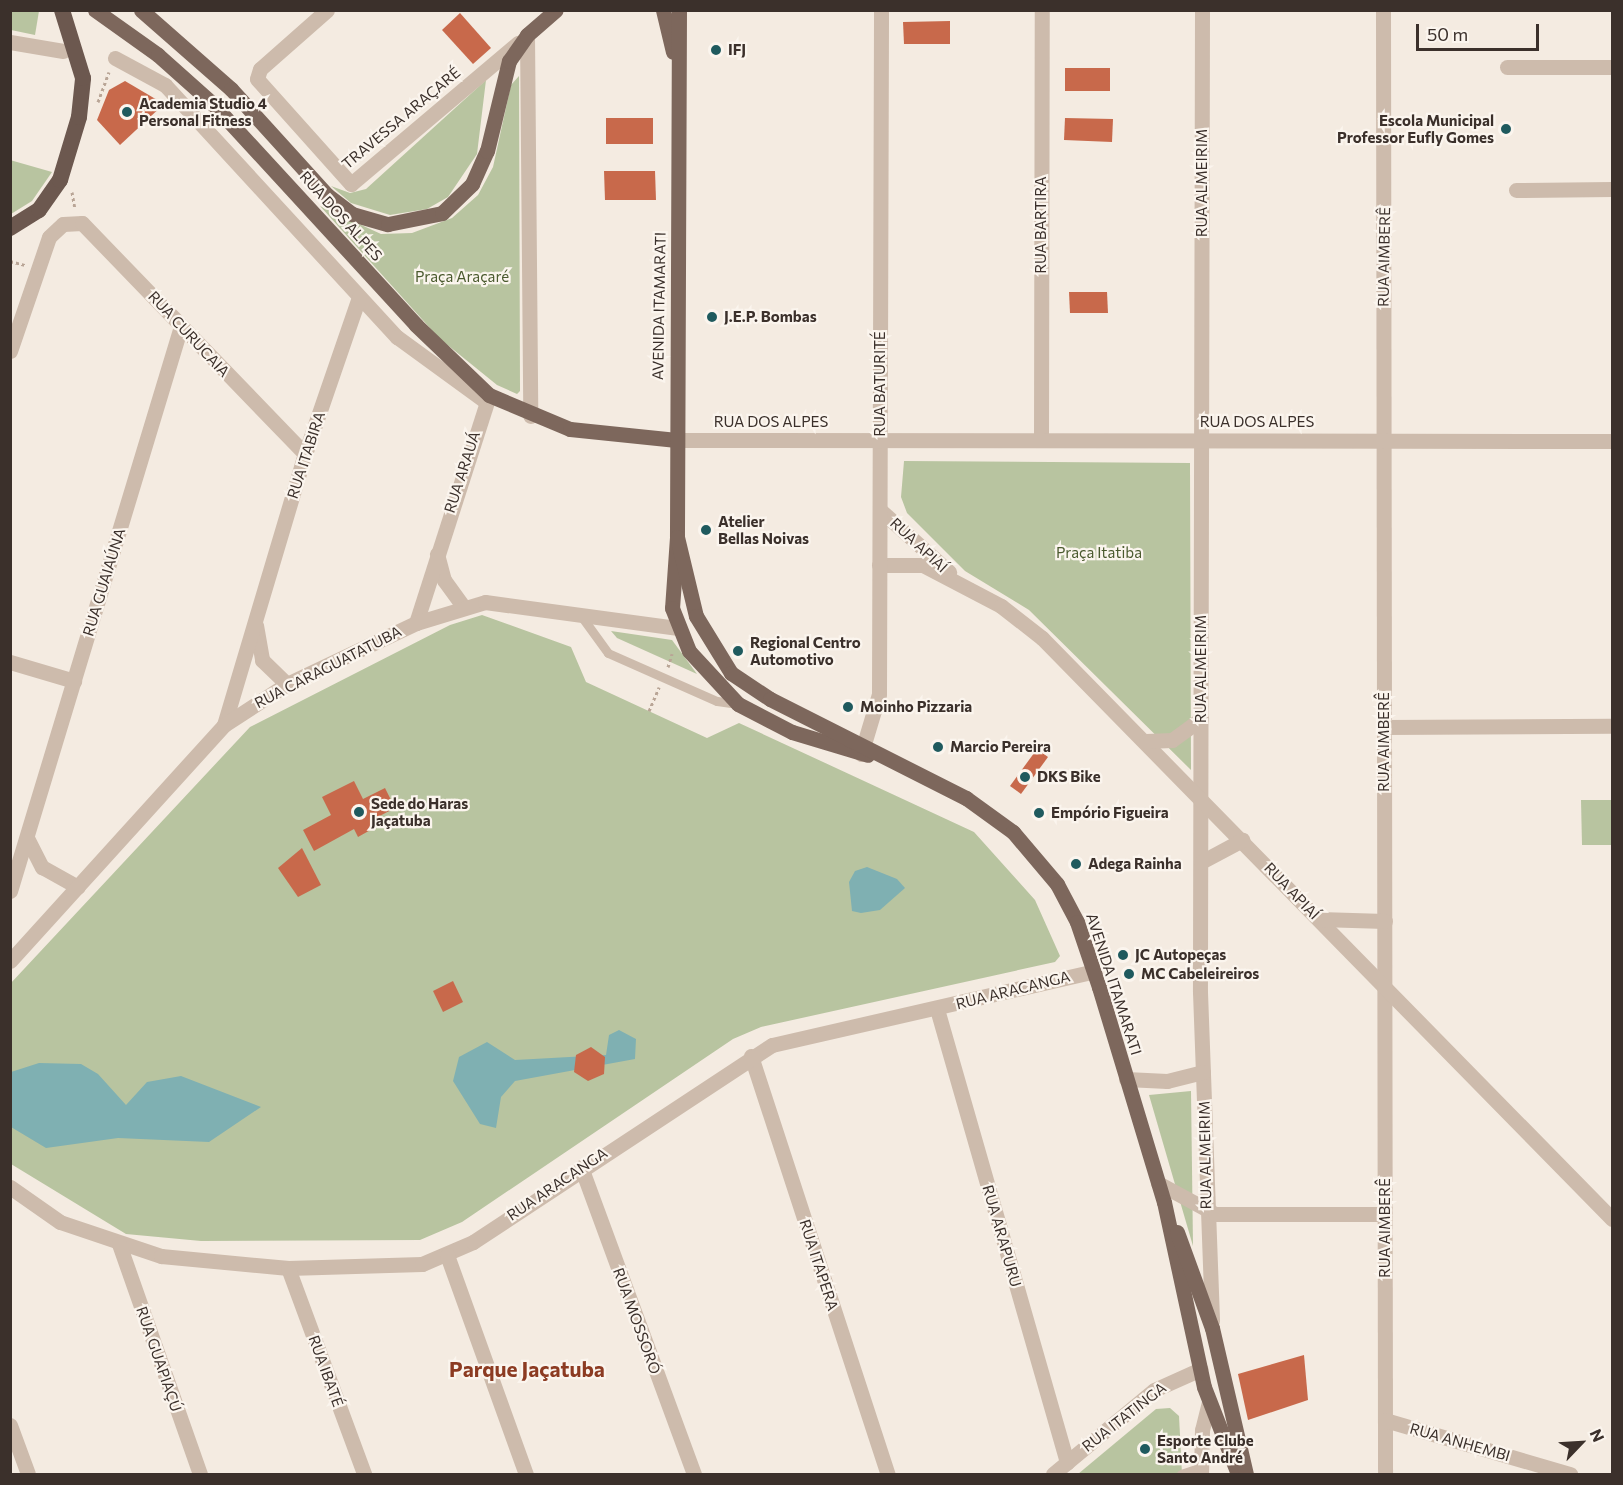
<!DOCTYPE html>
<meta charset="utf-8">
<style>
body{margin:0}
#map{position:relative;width:1623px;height:1485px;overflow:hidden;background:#f4ebe1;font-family:Commissioner,sans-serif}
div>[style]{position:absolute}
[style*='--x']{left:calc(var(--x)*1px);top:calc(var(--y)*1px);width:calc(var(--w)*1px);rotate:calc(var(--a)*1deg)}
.green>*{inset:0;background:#b8c4a0}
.water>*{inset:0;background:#7fb0b2}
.building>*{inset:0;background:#c8694b}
.path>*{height:3px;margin-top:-1.5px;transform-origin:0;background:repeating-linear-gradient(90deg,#b9a596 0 3px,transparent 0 6px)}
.service>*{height:9px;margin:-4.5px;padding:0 4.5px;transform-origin:4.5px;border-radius:4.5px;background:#cdbbac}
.minor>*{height:15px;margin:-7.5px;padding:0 7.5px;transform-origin:7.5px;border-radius:7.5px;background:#cdbbac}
.tertiary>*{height:15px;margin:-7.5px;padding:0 7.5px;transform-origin:7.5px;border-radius:7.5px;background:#cdbbac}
.primary>*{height:15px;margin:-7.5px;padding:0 7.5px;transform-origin:7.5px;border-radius:7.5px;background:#7d675c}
.trunk>*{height:16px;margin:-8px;padding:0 8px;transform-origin:8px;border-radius:8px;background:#6c584f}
.trunk-bridge>*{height:16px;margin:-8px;padding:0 8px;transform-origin:8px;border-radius:8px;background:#6c584f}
.dots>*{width:16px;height:16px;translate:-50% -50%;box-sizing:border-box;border:3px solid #fbf5ee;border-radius:50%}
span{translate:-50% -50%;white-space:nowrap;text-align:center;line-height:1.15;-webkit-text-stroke:4.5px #fbf5ee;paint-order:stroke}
.poi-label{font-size:15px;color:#3b302b;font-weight:700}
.left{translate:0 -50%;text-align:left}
.right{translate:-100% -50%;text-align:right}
.street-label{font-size:15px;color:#3b302b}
.park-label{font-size:15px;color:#4a5a2e}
.district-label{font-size:21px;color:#8c3b22;font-weight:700}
.frame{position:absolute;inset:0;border:12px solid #3b302b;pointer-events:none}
.north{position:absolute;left:1551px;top:1413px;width:60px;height:60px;-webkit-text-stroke:4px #fbf5ee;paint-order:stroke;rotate:65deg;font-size:16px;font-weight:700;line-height:24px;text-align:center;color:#3b302b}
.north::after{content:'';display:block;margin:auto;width:21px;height:27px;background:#3b302b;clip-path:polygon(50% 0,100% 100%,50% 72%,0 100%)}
.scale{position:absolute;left:1416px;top:24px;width:123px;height:27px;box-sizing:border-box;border:3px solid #3b302b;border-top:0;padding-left:8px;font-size:18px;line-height:21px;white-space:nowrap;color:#3b302b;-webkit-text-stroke:4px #fbf5ee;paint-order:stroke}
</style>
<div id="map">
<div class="green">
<i style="clip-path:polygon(10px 11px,39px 11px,35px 35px,11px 30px)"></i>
<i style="clip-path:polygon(519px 76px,520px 391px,517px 394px,497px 385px,439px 338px,320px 206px,381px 234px,412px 233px,452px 218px,478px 195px,493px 167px,511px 85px)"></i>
<i style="clip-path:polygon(486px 80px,477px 154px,448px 197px,427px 209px,390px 215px,351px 203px,331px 186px,350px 193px,366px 189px)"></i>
<i style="clip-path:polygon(10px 160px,52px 172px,32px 201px,11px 214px)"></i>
<i style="clip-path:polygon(904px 461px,1190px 463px,1191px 770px,1029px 610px,965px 571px,907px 513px,901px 497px)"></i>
<i style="clip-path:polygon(482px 615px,571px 647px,586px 682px,707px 738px,739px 723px,974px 832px,1035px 900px,1060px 956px,1055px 962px,761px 1027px,733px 1039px,462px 1222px,420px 1240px,201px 1241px,126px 1234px,11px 1164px,10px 984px,250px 727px,450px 625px)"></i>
<i style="clip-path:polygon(611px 631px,672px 640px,697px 674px,617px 638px)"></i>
<i style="clip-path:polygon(1581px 800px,1612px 800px,1612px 845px,1582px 845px)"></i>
<i style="clip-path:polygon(1191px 1091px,1193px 1246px,1149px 1095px)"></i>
<i style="clip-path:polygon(1170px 1408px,1179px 1416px,1182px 1474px,1078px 1474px,1156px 1409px)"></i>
</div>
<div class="water">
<i style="clip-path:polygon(867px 867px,897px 879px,905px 888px,880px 910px,861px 913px,852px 911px,849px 882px,855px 871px)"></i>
<i style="clip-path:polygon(619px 1030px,636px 1039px,635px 1059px,515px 1081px,501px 1097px,496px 1128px,480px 1124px,453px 1081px,459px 1057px,487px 1042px,515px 1060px,606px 1055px,609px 1035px)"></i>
<i style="clip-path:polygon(39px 1063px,81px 1064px,98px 1074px,126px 1105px,147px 1082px,181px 1076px,261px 1107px,209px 1142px,118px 1138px,46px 1148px,11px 1127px,11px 1072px)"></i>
</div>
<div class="building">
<i style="clip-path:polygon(460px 13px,491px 48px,473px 64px,442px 30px)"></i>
<i style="clip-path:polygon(950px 21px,950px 44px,904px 44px,903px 22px)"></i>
<i style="clip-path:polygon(1065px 68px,1110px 68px,1110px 91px,1065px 91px)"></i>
<i style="clip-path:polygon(125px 81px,164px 104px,120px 145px,97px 120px,109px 90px)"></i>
<i style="clip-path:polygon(606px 118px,653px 118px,653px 144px,606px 144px)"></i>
<i style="clip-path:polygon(1065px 118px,1113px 119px,1112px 142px,1064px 140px)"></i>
<i style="clip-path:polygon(604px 171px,655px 171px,656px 200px,605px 200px)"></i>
<i style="clip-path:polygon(1069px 292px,1107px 292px,1108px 313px,1070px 313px)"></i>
<i style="clip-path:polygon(1037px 749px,1048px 757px,1021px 794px,1010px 786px)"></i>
<i style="clip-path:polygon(354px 781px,363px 799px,385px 788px,395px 808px,370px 821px,374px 828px,358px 837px,354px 829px,314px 851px,303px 830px,331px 815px,322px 797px)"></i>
<i style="clip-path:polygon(302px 848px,321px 885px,298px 897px,278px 868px)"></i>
<i style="clip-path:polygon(453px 981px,463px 1002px,443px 1012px,433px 991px)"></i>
<i style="clip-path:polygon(591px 1047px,605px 1057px,604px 1074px,588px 1081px,574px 1072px,576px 1055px)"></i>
<i style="clip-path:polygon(1304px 1355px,1308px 1400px,1248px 1420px,1238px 1374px)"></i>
</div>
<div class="path">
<i style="--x:98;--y:102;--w:32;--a:-70"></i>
<i style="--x:72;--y:192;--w:17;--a:80"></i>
<i style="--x:10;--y:261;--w:16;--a:15"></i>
<i style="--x:668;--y:667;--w:14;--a:-73"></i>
<i style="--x:649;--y:711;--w:26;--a:-67"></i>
</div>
<div class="service">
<i style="--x:579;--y:613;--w:49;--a:54.1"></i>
<i style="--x:608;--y:653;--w:119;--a:23.8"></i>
<i style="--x:717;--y:701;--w:21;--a:8"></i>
<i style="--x:1181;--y:1474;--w:21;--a:-19"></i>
</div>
<div class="minor">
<i style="--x:327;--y:10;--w:89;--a:138.6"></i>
<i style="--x:260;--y:69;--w:10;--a:107"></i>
<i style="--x:257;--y:79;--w:141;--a:48.2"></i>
<i style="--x:351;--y:184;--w:219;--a:-40.2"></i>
<i style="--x:1202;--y:10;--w:982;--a:90.12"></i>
<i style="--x:1200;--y:992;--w:329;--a:87.9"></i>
<i style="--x:1383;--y:10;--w:1464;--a:89.92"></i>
<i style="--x:527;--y:35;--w:381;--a:89.5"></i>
<i style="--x:10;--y:42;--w:54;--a:9.6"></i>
<i style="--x:115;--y:58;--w:57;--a:28.4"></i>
<i style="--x:165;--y:85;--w:343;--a:47.4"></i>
<i style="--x:397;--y:337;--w:110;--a:36.1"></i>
<i style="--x:1507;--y:67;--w:105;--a:0"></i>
<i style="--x:1516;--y:190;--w:96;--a:-0.6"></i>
<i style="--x:10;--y:351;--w:120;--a:-71.1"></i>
<i style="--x:49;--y:237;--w:19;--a:-43"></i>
<i style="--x:63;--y:224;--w:19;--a:-3"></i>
<i style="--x:82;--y:223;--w:321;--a:46"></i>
<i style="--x:1041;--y:440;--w:430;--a:-89.9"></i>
<i style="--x:880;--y:510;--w:93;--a:41.9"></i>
<i style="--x:437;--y:554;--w:27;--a:75"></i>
<i style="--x:444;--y:580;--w:32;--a:54"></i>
<i style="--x:879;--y:565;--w:44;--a:0"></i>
<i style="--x:923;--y:565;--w:88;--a:27.7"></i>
<i style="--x:1001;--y:606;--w:52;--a:38"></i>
<i style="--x:1042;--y:638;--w:814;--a:45.55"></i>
<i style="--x:416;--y:623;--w:239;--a:-72.2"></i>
<i style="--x:256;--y:625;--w:36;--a:80"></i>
<i style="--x:262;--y:660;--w:35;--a:44"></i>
<i style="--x:10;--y:662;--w:67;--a:16.5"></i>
<i style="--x:224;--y:725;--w:283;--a:-73.4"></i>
<i style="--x:305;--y:454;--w:166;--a:-71"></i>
<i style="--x:1385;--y:727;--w:227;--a:-0.3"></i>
<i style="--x:1146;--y:741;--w:26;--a:-2"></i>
<i style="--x:1172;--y:740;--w:36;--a:-36"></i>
<i style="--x:861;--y:754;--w:63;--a:-73.3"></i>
<i style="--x:879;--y:694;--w:684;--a:-89.83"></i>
<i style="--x:27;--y:838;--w:33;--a:63"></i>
<i style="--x:42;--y:867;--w:41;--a:29.1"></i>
<i style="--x:1201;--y:862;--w:47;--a:-28.2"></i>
<i style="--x:10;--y:891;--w:590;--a:-73.16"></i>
<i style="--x:1319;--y:919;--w:66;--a:1.7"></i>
<i style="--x:937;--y:1009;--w:472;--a:74"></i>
<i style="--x:751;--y:1056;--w:440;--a:71.9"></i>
<i style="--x:1126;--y:1079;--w:41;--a:2.8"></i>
<i style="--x:1167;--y:1081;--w:37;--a:-14"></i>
<i style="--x:581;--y:1167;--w:327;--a:69.8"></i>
<i style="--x:1158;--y:1183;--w:65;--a:28.5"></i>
<i style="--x:1215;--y:1214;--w:170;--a:0"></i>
<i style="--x:10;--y:1187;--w:61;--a:35"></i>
<i style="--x:60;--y:1222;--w:107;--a:18.6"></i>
<i style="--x:161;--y:1256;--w:128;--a:5.4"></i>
<i style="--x:288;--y:1268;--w:134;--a:-1.7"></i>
<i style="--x:422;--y:1264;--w:56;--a:-23.3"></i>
<i style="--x:473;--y:1242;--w:358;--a:-33.4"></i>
<i style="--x:772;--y:1045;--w:330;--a:-12.9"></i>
<i style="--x:119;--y:1244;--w:244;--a:70.6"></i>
<i style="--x:447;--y:1255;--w:233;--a:70.2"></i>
<i style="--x:288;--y:1268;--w:220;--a:69.7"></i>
<i style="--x:1385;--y:1420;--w:193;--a:16.3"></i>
<i style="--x:10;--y:1425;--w:52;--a:69.8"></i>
<i style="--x:1053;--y:1474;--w:131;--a:-39.7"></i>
<i style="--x:1154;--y:1390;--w:51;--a:-24.1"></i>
<i style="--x:1201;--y:1474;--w:44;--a:-88.7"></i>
<i style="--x:1202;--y:1430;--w:29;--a:-76"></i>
</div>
<div class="tertiary">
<i style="--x:676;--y:440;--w:936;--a:0.06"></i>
<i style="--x:10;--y:961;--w:319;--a:-47.8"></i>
<i style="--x:224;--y:725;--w:75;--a:-33.1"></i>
<i style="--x:287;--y:684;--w:143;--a:-25.3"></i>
<i style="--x:416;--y:623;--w:72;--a:-16.9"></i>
<i style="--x:485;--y:602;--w:195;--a:7.7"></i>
</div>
<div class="primary">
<i style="--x:95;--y:10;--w:77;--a:35.5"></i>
<i style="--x:158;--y:55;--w:74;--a:41.7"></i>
<i style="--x:213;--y:104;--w:300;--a:47.4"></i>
<i style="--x:416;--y:325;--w:101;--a:43.8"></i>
<i style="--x:489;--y:395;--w:88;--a:22.8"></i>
<i style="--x:570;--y:429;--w:107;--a:5.9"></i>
<i style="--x:141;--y:10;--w:120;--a:41.3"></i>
<i style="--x:231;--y:89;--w:143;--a:47.8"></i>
<i style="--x:327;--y:195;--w:31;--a:37"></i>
<i style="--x:352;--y:214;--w:37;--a:16"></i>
<i style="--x:388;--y:224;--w:55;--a:-11.5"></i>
<i style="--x:442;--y:213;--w:42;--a:-44"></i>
<i style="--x:472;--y:184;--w:36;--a:-66"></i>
<i style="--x:487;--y:151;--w:93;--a:-76.3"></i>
<i style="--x:509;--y:61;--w:32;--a:-55"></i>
<i style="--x:527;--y:35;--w:38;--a:-41"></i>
<i style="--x:663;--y:10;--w:43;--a:76.6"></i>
<i style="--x:679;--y:10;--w:527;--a:90.22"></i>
<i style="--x:677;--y:537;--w:71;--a:94"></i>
<i style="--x:672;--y:608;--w:46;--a:68.4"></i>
<i style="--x:689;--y:651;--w:72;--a:47.2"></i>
<i style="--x:738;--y:704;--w:61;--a:27.4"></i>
<i style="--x:792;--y:732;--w:79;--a:16.8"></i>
<i style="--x:677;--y:537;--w:81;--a:76.5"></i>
<i style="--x:696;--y:616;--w:67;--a:58.4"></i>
<i style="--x:731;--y:673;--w:47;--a:33.7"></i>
<i style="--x:770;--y:699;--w:220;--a:26.8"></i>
<i style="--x:966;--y:798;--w:58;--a:35.9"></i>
<i style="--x:1013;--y:832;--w:68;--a:49.8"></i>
<i style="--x:1057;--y:884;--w:43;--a:62.2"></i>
<i style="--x:1077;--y:922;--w:69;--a:71.3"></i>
<i style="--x:1099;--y:987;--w:225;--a:73.2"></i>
<i style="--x:1164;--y:1202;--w:189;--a:77.8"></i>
<i style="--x:1204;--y:1387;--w:93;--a:68.7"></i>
<i style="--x:1177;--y:1232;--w:102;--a:70"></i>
<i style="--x:1212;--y:1328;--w:150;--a:76.9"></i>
</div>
<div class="trunk">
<i style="--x:10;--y:228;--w:34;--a:-32"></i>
<i style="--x:39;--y:210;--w:37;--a:-55"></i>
</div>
<div class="trunk-bridge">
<i style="--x:60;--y:180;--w:66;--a:-73.2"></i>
<i style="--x:79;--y:117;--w:39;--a:-84"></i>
<i style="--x:83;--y:78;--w:71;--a:-107.2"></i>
</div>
<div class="dots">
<i style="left:716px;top:50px;background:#1f5a5e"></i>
<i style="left:127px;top:112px;background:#1f5a5e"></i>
<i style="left:1506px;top:129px;background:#1f5a5e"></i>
<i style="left:712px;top:317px;background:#1f5a5e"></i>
<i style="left:706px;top:530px;background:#1f5a5e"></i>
<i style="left:738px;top:651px;background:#1f5a5e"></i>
<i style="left:848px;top:707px;background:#1f5a5e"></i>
<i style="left:938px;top:747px;background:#1f5a5e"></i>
<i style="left:1025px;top:777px;background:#1f5a5e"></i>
<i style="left:359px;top:812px;background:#1f5a5e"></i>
<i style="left:1039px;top:813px;background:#1f5a5e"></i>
<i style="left:1076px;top:864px;background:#1f5a5e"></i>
<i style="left:1123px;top:955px;background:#1f5a5e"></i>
<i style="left:1129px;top:974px;background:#1f5a5e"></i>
<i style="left:1145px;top:1449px;background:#1f5a5e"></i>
</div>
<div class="poi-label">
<span class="left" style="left:728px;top:50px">IFJ</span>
<span class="left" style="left:139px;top:112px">Academia Studio 4<br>Personal Fitness</span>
<span class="right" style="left:1494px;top:129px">Escola Municipal<br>Professor Eufly Gomes</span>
<span class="left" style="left:724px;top:317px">J.E.P. Bombas</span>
<span class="left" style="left:718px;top:530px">Atelier<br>Bellas Noivas</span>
<span class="left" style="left:750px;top:651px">Regional Centro<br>Automotivo</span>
<span class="left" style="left:860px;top:707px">Moinho Pizzaria</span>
<span class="left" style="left:950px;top:747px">Marcio Pereira</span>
<span class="left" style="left:1037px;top:777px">DKS Bike</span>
<span class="left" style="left:371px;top:812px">Sede do Haras<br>Jaçatuba</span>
<span class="left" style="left:1051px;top:813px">Empório Figueira</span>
<span class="left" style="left:1088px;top:864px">Adega Rainha</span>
<span class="left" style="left:1135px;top:955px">JC Autopeças</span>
<span class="left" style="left:1141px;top:974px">MC Cabeleireiros</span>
<span class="left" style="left:1157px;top:1449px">Esporte Clube<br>Santo André</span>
</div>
<div class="street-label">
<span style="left:401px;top:118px;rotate:-40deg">TRAVESSA ARAÇARÉ</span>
<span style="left:1202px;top:183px;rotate:-90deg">RUA ALMEIRIM</span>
<span style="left:341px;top:216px;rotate:48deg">RUA DOS ALPES</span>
<span style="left:1041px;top:225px;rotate:-90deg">RUA BARTIRA</span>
<span style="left:1384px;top:257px;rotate:-89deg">RUA AIMBERÊ</span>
<span style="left:659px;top:306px;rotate:-89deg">AVENIDA ITAMARATI</span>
<span style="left:189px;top:334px;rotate:47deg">RUA CURUCAIA</span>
<span style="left:880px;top:384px;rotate:-90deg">RUA BATURITÉ</span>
<span style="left:771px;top:422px">RUA DOS ALPES</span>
<span style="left:1257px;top:422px">RUA DOS ALPES</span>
<span style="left:306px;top:455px;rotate:-72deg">RUA ITABIRA</span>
<span style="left:462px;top:472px;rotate:-72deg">RUA ARAUÁ</span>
<span style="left:919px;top:545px;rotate:43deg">RUA APIAÍ</span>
<span style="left:104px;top:582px;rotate:-73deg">RUA GUAIAÚNA</span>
<span style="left:328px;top:667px;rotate:-27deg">RUA CARAGUATATUBA</span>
<span style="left:1201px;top:669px;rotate:-90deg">RUA ALMEIRIM</span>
<span style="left:1384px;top:742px;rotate:-90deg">RUA AIMBERÊ</span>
<span style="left:1292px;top:891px;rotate:46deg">RUA APIAÍ</span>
<span style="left:1114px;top:984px;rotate:72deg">AVENIDA ITAMARATI</span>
<span style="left:1013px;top:990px;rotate:-14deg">RUA ARACANGA</span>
<span style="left:1205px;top:1155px;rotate:-91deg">RUA ALMEIRIM</span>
<span style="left:557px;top:1184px;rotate:-34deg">RUA ARACANGA</span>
<span style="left:1385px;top:1228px;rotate:-90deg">RUA AIMBERÊ</span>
<span style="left:1002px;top:1236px;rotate:74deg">RUA ARAPURU</span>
<span style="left:819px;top:1265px;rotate:72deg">RUA ITAPERA</span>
<span style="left:637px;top:1321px;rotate:70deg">RUA MOSSORÓ</span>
<span style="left:159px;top:1359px;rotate:71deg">RUA GUAPIAÇÚ</span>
<span style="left:326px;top:1371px;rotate:70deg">RUA IBATÉ</span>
<span style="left:1124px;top:1417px;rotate:-38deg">RUA ITATINGA</span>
<span style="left:1460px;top:1442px;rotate:16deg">RUA ANHEMBI</span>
</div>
<div class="park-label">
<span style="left:462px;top:277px">Praça Araçaré</span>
<span style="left:1099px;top:553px">Praça Itatiba</span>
</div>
<div class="district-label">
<span style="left:527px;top:1369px">Parque Jaçatuba</span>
</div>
<div class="frame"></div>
<div class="north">N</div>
<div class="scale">50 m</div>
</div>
